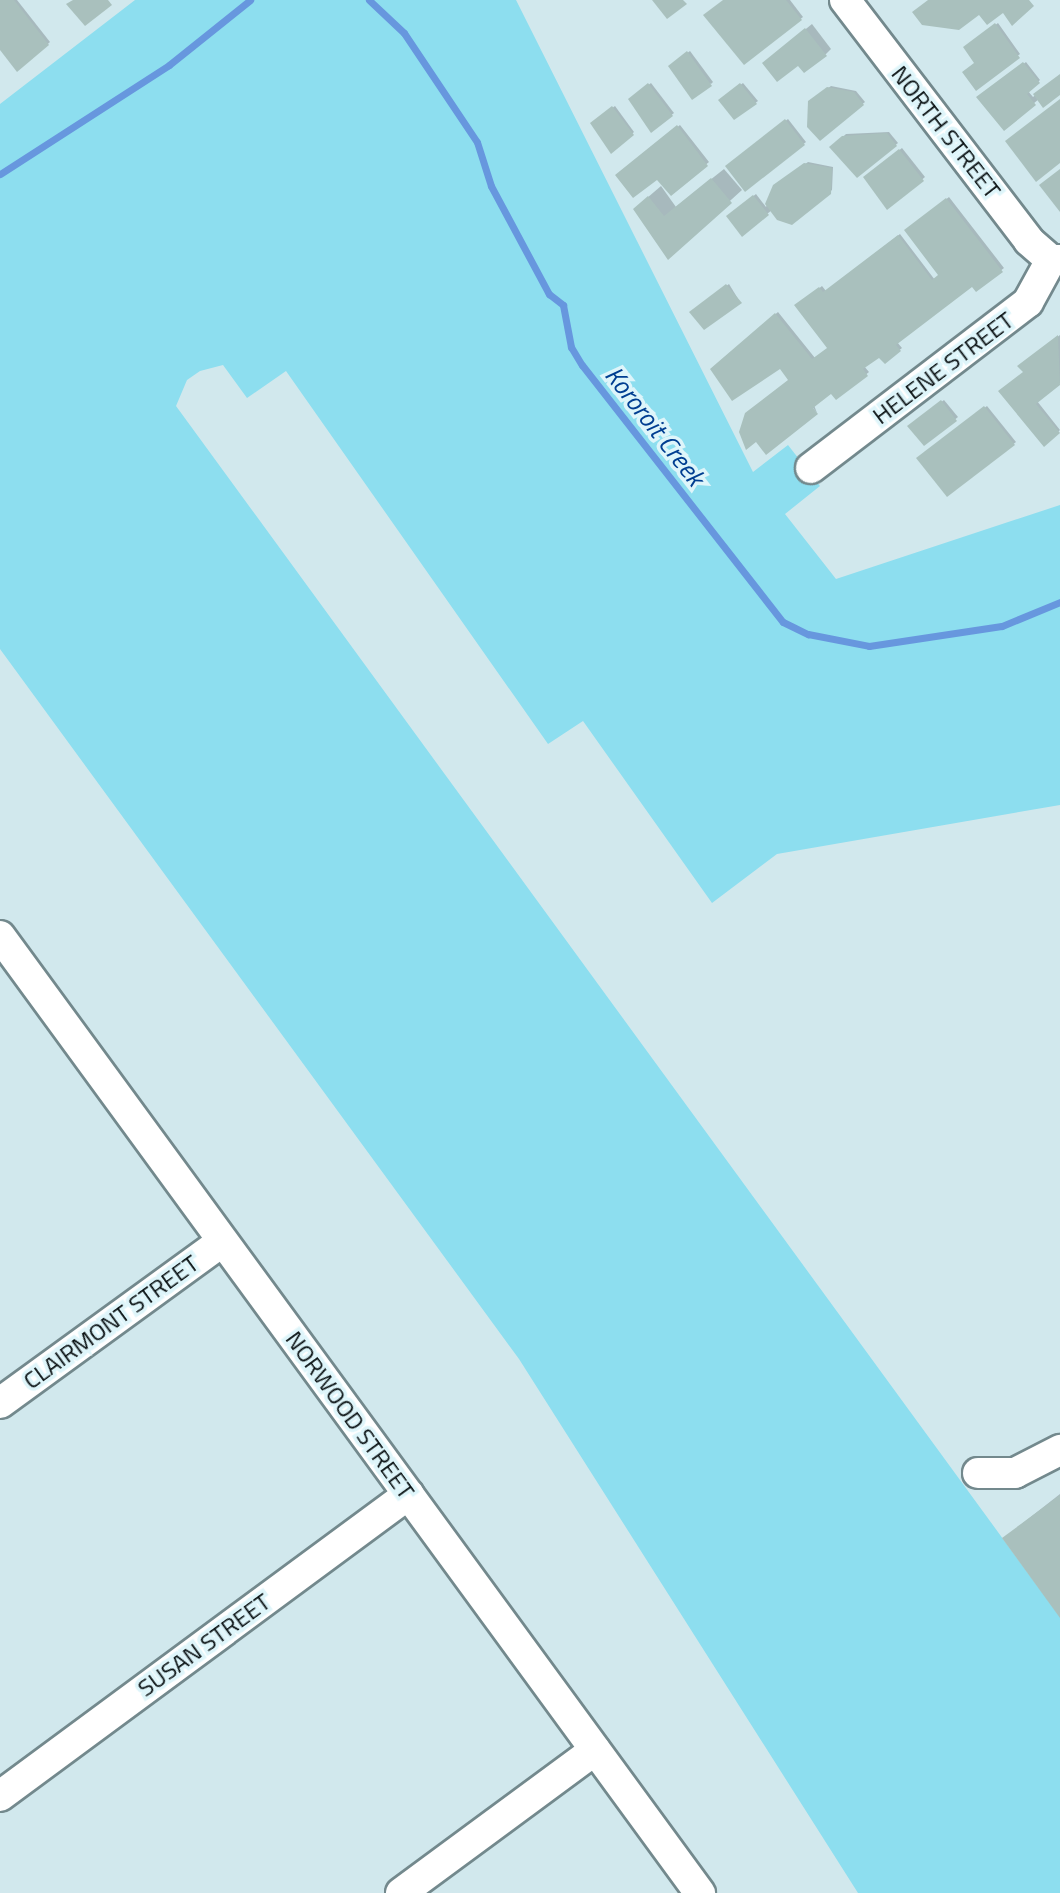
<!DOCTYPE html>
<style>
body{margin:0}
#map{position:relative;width:1060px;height:1893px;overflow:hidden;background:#d1e8ed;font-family:"Titillium Web",sans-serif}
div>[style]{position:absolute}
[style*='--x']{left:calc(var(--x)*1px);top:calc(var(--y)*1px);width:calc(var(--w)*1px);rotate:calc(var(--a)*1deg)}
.green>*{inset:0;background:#8ddeef}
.shadow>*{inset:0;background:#0003}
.stream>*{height:7px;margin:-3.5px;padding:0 3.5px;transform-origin:3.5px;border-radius:3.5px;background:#6797de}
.building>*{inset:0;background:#a9c0bd}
.roads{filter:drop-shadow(2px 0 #73898d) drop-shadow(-2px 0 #73898d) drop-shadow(0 2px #73898d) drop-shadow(0 -2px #73898d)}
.minor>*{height:30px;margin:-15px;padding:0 15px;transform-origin:15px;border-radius:15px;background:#fff}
span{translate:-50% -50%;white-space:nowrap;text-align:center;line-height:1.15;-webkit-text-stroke:7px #def5fa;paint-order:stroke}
.street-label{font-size:24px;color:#070e10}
.water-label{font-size:26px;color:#003e91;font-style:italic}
</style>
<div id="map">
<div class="green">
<i style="clip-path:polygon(135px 0,516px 0,753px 472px,788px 445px,820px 486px,785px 514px,836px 579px,1060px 505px,1060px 805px,777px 854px,712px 903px,583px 721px,548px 744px,286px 371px,247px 398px,223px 365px,200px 371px,187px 380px,176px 406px,1060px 1617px,1060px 1893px,858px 1893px,519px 1359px,0 649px,0 104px)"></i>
</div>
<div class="shadow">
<i style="clip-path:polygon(0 0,17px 0,50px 42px,18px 70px,0 47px)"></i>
<i style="clip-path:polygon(726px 0,790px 0,803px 17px,744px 62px)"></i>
<i style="clip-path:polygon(998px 23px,1020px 54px,976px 88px,976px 63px,966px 47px)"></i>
<i style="clip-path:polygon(812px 24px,831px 49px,826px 54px,799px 63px,770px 58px)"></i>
<i style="clip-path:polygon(690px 51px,713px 82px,711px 84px,672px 64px)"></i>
<i style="clip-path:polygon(1026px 62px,1040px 80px,1028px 91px,1033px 97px,1060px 75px,1060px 92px,1039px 99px,1004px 128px,979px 97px)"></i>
<i style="clip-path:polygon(651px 83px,674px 113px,652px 130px,630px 99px)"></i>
<i style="clip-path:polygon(743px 83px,758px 101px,735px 118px,721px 100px)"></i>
<i style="clip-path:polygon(831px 86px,856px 91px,865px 102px,821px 138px,813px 99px)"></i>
<i style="clip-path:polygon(615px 106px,634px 132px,612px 151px,594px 121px)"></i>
<i style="clip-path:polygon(788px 119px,806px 142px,746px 189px,728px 166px)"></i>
<i style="clip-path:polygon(680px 125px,709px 162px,671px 193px,658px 177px,618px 175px)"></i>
<i style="clip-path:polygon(889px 132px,898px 143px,857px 176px,832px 147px,846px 134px)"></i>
<i style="clip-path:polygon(902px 148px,925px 177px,888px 208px,865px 177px)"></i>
<i style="clip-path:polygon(808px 162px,833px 167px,832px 190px,792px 223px,772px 210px,742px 234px,728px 216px,756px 194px,766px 207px,775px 186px)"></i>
<i style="clip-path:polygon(724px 169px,742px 190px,668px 257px,647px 198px,661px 186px,676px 207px)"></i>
<i style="clip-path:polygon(949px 197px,1004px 268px,977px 289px,972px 284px,897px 342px,902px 348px,885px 361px,879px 355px,864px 366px,869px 372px,837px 398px,831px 391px,814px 405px,817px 413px,780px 366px,712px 369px,778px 312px,815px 358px,829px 348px,797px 306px,822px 286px,826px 291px,900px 234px,935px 280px,941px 275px,907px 230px)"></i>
<i style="clip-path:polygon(729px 284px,740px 302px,691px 312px)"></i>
<i style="clip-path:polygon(1060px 335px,1060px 383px,1037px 401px,1060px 430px,1044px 444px,1022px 364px)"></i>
<i style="clip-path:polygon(944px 400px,958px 417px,924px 444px,910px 426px)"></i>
<i style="clip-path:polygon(987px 406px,1016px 442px,947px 494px,919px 458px)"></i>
<i style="clip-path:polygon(1060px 1494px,1060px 1615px,1004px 1538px)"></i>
</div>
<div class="stream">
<i style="--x:369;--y:0;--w:48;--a:43.3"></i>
<i style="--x:404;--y:33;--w:131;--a:56.2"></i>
<i style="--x:477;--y:142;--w:46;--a:72.3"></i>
<i style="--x:491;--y:186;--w:123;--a:61.8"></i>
<i style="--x:549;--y:294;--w:18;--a:38"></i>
<i style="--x:563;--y:305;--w:43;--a:79.2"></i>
<i style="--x:571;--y:347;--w:21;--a:59"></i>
<i style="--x:582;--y:365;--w:326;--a:52"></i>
<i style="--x:783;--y:622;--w:28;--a:26"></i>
<i style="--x:808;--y:634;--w:62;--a:11.1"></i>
<i style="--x:869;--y:646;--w:134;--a:-8.6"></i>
<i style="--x:1002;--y:626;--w:63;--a:-22.5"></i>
<i style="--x:0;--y:174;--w:201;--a:-32.8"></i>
<i style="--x:169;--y:65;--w:104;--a:-38.7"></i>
</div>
<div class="building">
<i style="clip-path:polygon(0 0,14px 0,49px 45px,17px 72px,0 50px)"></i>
<i style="clip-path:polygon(73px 0,108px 0,112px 5px,85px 26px,66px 4px)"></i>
<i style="clip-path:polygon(652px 0,683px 0,687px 4px,667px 19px)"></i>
<i style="clip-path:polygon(723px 0,786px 0,802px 20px,744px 65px,703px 15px)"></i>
<i style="clip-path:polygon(928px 0,1029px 0,1034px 6px,1012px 26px,1003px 13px,987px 25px,979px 15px,959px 30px,922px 25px,912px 12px)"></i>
<i style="clip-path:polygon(995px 23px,1020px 58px,976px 91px,962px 72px,974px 63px,963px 47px)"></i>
<i style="clip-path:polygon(805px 28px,827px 56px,804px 73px,798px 66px,777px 82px,762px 63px)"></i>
<i style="clip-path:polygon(687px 51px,712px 86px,692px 100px,668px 66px)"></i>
<i style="clip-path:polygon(1023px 62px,1040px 83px,1027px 94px,1036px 105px,1004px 131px,976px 97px)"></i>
<i style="clip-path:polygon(1060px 74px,1060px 95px,1043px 108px,1033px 94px)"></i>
<i style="clip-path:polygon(648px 83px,673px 116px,651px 133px,628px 99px)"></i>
<i style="clip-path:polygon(740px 83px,757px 104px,734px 120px,718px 100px)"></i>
<i style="clip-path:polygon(827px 87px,854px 92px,864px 105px,820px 141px,807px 127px,808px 101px)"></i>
<i style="clip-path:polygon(1060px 99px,1060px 163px,1036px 182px,1005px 141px)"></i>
<i style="clip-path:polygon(612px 106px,634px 135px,611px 154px,590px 123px)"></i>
<i style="clip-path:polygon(785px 119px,805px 145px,745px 192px,725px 166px)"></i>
<i style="clip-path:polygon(677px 125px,708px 166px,671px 196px,657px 180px,633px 198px,615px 175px)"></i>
<i style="clip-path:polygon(887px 133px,897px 146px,857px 178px,829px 147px,842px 136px)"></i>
<i style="clip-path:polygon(899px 149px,924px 181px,887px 210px,863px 177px)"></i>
<i style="clip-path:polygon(804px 163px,832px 168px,831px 194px,792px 225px,777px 220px,765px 204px,773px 185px)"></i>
<i style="clip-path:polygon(1060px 169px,1060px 212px,1039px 185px)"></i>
<i style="clip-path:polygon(711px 178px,732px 203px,668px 260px,633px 209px,648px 196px,664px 216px)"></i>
<i style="clip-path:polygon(753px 195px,769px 215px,742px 237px,726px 216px)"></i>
<i style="clip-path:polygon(946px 198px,1003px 272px,976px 292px,972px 287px,896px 345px,901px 351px,885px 364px,879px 358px,863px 369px,868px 376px,836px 400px,831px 394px,813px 408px,818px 414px,766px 455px,756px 442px,746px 450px,739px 432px,745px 413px,788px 380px,780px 369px,732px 401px,710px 369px,775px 313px,812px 359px,827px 348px,794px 305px,819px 287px,823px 292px,898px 235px,932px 280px,938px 275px,904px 230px)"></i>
<i style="clip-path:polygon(726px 284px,742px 303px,704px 330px,689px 312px)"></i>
<i style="clip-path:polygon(1058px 335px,1060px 385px,1036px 404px,1060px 433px,1044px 447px,998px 391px,1023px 372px,1017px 366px)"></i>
<i style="clip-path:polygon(941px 400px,957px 421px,924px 446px,907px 426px)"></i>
<i style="clip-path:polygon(984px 406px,1015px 445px,947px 497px,916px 458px)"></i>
<i style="clip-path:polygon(1060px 1495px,1060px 1618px,1002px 1538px)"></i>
</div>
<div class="roads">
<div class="minor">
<i style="--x:845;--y:0;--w:303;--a:52.6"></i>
<i style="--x:1029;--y:241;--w:29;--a:41"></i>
<i style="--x:811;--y:468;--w:273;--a:-37.4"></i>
<i style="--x:1028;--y:302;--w:48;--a:-61.3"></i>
<i style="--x:1051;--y:260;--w:9;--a:0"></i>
<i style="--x:0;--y:936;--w:1186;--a:53.82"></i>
<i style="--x:0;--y:1403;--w:274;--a:-36"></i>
<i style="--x:978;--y:1473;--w:37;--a:0"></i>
<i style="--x:1015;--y:1473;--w:51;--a:-27.1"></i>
<i style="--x:0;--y:1796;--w:508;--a:-36.44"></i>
<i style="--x:401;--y:1893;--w:241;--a:-36.4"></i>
</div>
</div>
<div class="street-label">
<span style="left:946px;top:132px;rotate:52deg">NORTH STREET</span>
<span style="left:943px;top:368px;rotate:-37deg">HELENE STREET</span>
<span style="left:111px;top:1322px;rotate:-36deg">CLAIRMONT STREET</span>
<span style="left:350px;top:1415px;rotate:54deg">NORWOOD STREET</span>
<span style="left:204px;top:1645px;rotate:-36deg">SUSAN STREET</span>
</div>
<div class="water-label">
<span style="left:655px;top:426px;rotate:52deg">Kororoit Creek</span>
</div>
</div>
